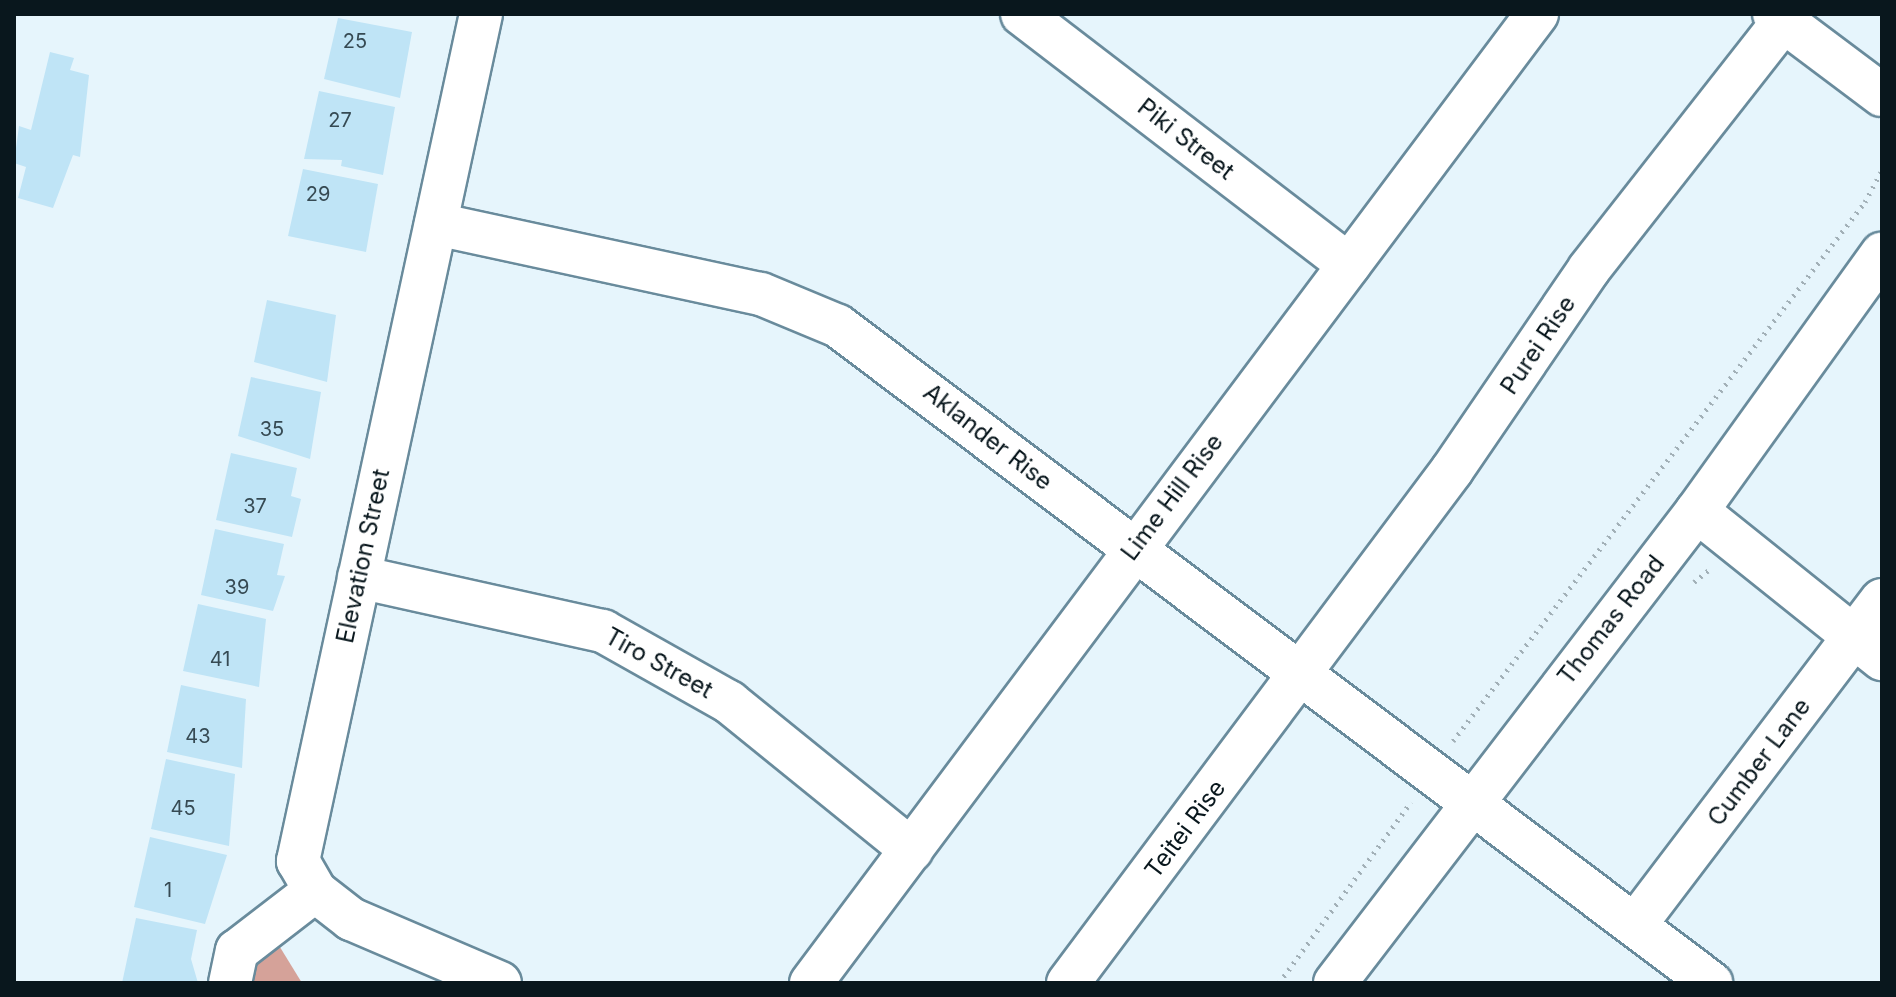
<!DOCTYPE html>
<style>
body{margin:0}
#map{position:relative;width:1896px;height:997px;overflow:hidden;background:#e6f5fc;font-family:Inter,sans-serif}
div>[style]{position:absolute}
[style*='--x']{left:calc(var(--x)*1px);top:calc(var(--y)*1px);width:calc(var(--w)*1px);rotate:calc(var(--a)*1deg)}
.forest>*{inset:0;background:#d5a299}
.building>*{inset:0;background:#bfe4f6}
.path>*{height:5px;margin-top:-2.5px;transform-origin:0;background:repeating-linear-gradient(90deg,#a2b0b7 0 2px,transparent 0 8px)}
.roads{filter:drop-shadow(2px 0 #698b9c) drop-shadow(-2px 0 #698b9c) drop-shadow(0 2px #698b9c) drop-shadow(0 -2px #698b9c)}
.minor>*{height:42px;margin:-21px;padding:0 21px;transform-origin:21px;border-radius:21px;background:#fff}
span{translate:-50% -50%;white-space:nowrap;text-align:center;line-height:1.15;-webkit-text-stroke:7px #fff;paint-order:stroke}
.number-label{font-size:20px;color:#364a53}
.number-label span{-webkit-text-stroke-width:0}
.street-label{font-size:24px;color:#09171d}
.frame{position:absolute;inset:0;border:16px solid #09171d;pointer-events:none}
</style>
<div id="map">
<div class="forest">
<i style="clip-path:polygon(275px 939px,302px 983px,253px 983px,260px 952px)"></i>
</div>
<div class="building">
<i style="clip-path:polygon(338px 18px,412px 32px,400px 98px,324px 79px)"></i>
<i style="clip-path:polygon(50px 52px,74px 58px,70px 70px,89px 75px,80px 157px,73px 155px,53px 208px,18px 198px,26px 167px,14px 163px,19px 126px,31px 130px)"></i>
<i style="clip-path:polygon(319px 91px,395px 107px,383px 175px,341px 166px,342px 160px,304px 159px)"></i>
<i style="clip-path:polygon(303px 169px,378px 184px,366px 252px,288px 236px)"></i>
<i style="clip-path:polygon(267px 300px,336px 315px,327px 382px,254px 362px)"></i>
<i style="clip-path:polygon(251px 377px,321px 392px,310px 459px,238px 436px)"></i>
<i style="clip-path:polygon(231px 453px,297px 468px,291px 496px,301px 499px,292px 537px,216px 520px)"></i>
<i style="clip-path:polygon(215px 529px,284px 544px,277px 575px,285px 576px,273px 611px,201px 595px)"></i>
<i style="clip-path:polygon(198px 604px,266px 619px,259px 687px,183px 671px)"></i>
<i style="clip-path:polygon(181px 685px,246px 699px,242px 768px,167px 752px)"></i>
<i style="clip-path:polygon(166px 759px,235px 774px,229px 846px,151px 829px)"></i>
<i style="clip-path:polygon(150px 837px,227px 855px,205px 924px,134px 907px)"></i>
<i style="clip-path:polygon(136px 918px,197px 930px,191px 959px,198px 983px,122px 983px)"></i>
</div>
<div class="path">
<i style="--x:1694;--y:582;--w:22;--a:-39"></i>
<i style="--x:1453;--y:741;--w:678;--a:-52.61"></i>
<i style="--x:1865;--y:202;--w:36;--a:-62"></i>
<i style="--x:1279;--y:983;--w:224;--a:-53.9"></i>
</div>
<div class="roads">
<div class="minor">
<i style="--x:481;--y:14;--w:867;--a:102.19"></i>
<i style="--x:298;--y:861;--w:34;--a:60"></i>
<i style="--x:315;--y:891;--w:46;--a:37.9"></i>
<i style="--x:351;--y:919;--w:162;--a:23.2"></i>
<i style="--x:1022;--y:14;--w:412;--a:37.5"></i>
<i style="--x:1774;--y:14;--w:135;--a:36.9"></i>
<i style="--x:436;--y:224;--w:332;--a:12.2"></i>
<i style="--x:761;--y:294;--w:83;--a:22.6"></i>
<i style="--x:838;--y:326;--w:1093;--a:36.96"></i>
<i style="--x:1697;--y:511;--w:237;--a:38.7"></i>
<i style="--x:359;--y:577;--w:250;--a:12.5"></i>
<i style="--x:603;--y:631;--w:145;--a:29.4"></i>
<i style="--x:729;--y:702;--w:235;--a:39"></i>
<i style="--x:1635;--y:925;--w:408;--a:-52.8"></i>
<i style="--x:230;--y:983;--w:33;--a:-78"></i>
<i style="--x:237;--y:951;--w:98;--a:-37.6"></i>
<i style="--x:811;--y:983;--w:1211;--a:-53.16"></i>
<i style="--x:1068;--y:983;--w:641;--a:-53.18"></i>
<i style="--x:1452;--y:470;--w:243;--a:-55.7"></i>
<i style="--x:1589;--y:269;--w:324;--a:-51.9"></i>
<i style="--x:1335;--y:983;--w:595;--a:-52.51"></i>
<i style="--x:1697;--y:511;--w:317;--a:-54.3"></i>
</div>
</div>
<div class="number-label">
<span style="left:355px;top:41px">25</span>
<span style="left:340px;top:120px">27</span>
<span style="left:318px;top:194px">29</span>
<span style="left:272px;top:429px">35</span>
<span style="left:255px;top:506px">37</span>
<span style="left:237px;top:587px">39</span>
<span style="left:220px;top:659px">41</span>
<span style="left:198px;top:736px">43</span>
<span style="left:183px;top:808px">45</span>
<span style="left:168px;top:890px">1</span>
</div>
<div class="street-label">
<span style="left:1186px;top:139px;rotate:38deg">Piki Street</span>
<span style="left:1538px;top:345px;rotate:-56deg">Purei Rise</span>
<span style="left:988px;top:437px;rotate:38deg">Aklander Rise</span>
<span style="left:1172px;top:497px;rotate:-53deg">Lime Hill Rise</span>
<span style="left:363px;top:556px;rotate:-78deg">Elevation Street</span>
<span style="left:1611px;top:620px;rotate:-52deg">Thomas Road</span>
<span style="left:659px;top:663px;rotate:29deg">Tiro Street</span>
<span style="left:1759px;top:762px;rotate:-53deg">Cumber Lane</span>
<span style="left:1185px;top:829px;rotate:-53deg">Teitei Rise</span>
</div>
<div class="frame"></div>
</div>
